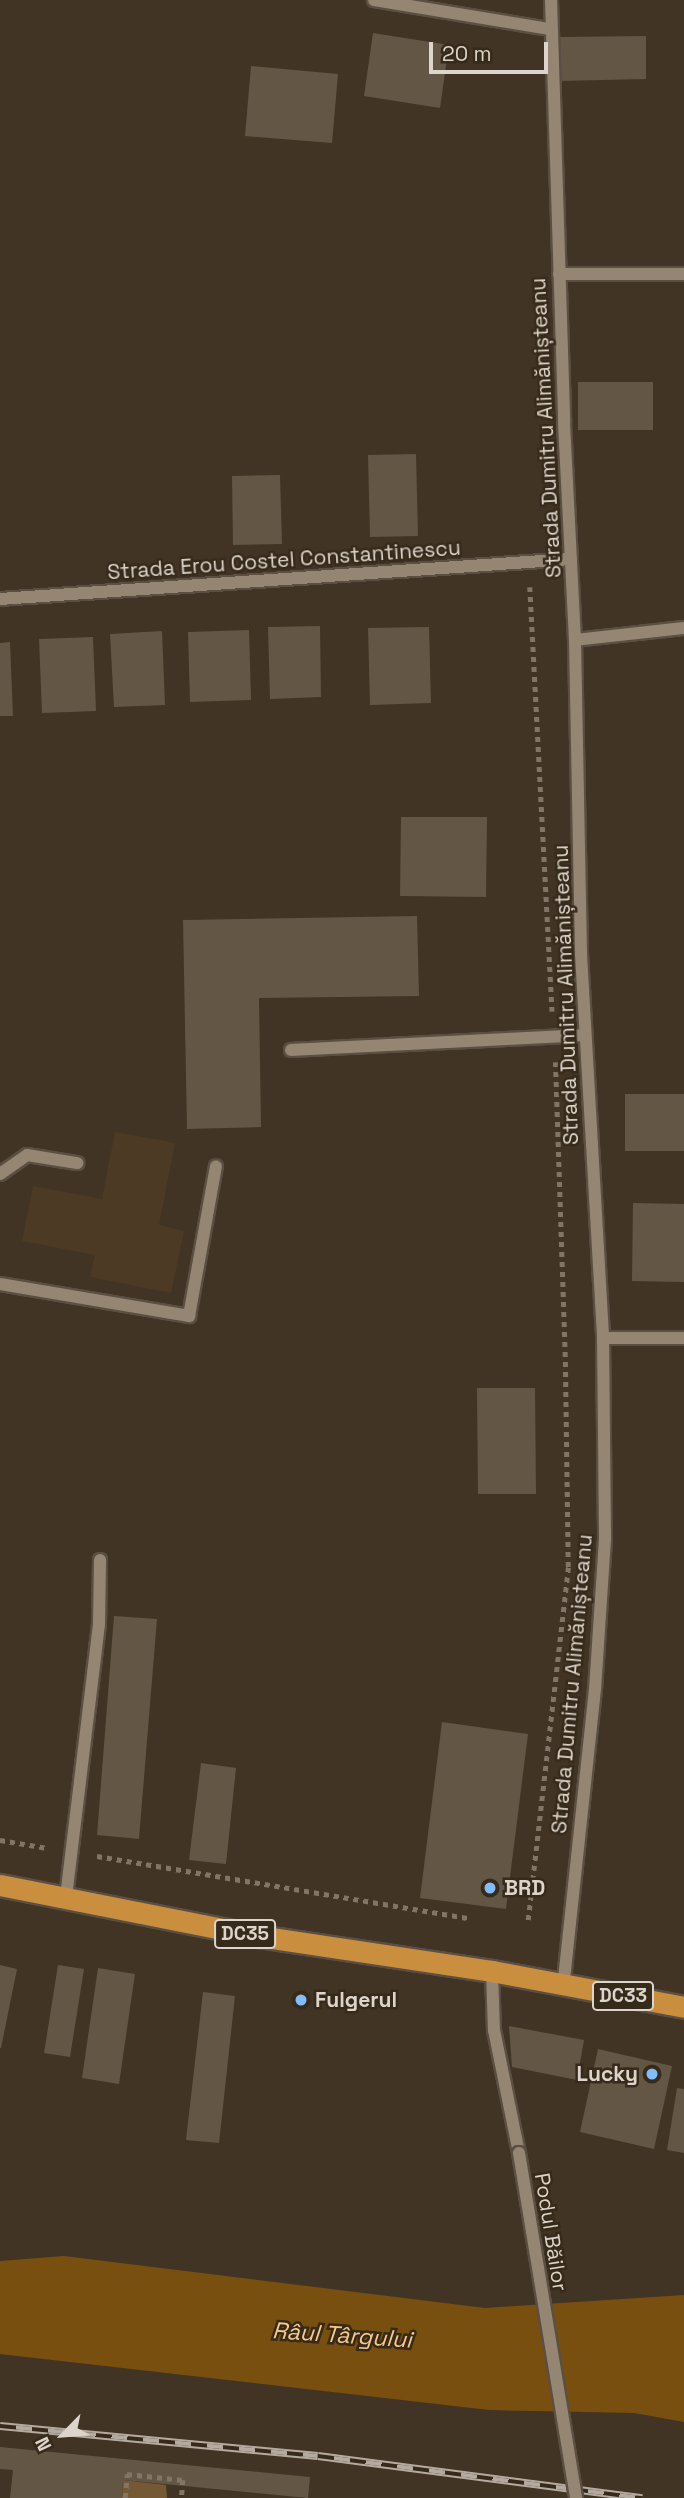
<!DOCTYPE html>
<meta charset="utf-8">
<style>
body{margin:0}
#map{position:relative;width:684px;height:2498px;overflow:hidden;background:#413424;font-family:"Space Grotesk",sans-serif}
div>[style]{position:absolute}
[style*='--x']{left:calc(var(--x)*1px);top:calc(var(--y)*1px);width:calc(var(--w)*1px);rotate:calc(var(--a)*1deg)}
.built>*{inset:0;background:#4c3a25}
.green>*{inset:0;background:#755935}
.water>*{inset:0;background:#784f0f}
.building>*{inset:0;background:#635645}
.path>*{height:4.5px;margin-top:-2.25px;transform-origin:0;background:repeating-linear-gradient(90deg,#817568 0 5px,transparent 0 10px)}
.roads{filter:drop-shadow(2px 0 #5a4f42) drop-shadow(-2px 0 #5a4f42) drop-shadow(0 2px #5a4f42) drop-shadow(0 -2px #5a4f42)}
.minor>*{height:12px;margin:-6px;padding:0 6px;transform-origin:6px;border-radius:6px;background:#958674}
.highway>*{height:21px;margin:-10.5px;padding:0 10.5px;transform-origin:10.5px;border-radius:10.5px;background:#c98f3e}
.rail>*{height:8px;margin-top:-4px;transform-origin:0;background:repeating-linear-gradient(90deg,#362a1b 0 16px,#b4aa9f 0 32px);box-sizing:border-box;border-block:2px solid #b4aa9f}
.bridges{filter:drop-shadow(2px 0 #5a4f42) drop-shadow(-2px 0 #5a4f42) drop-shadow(0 2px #5a4f42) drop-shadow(0 -2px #5a4f42)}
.minor-bridge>*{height:12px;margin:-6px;padding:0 6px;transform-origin:6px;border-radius:6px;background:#958674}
.dots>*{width:19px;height:19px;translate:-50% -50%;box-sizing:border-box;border:4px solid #362a1b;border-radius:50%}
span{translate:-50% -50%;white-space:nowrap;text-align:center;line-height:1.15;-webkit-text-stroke:5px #362a1b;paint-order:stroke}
.shield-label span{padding:2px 5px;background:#362a1b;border:2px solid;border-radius:5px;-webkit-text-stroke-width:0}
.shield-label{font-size:19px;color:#ddd4cb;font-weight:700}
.street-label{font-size:21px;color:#ddd4cb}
.poi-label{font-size:21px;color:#ddd4cb;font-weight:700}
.left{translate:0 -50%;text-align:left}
.right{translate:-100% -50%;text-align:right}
.water-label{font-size:23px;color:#fac889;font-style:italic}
.north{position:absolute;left:28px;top:2400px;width:70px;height:70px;-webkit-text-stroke:5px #362a1b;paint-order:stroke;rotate:245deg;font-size:19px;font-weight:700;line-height:28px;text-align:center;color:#ddd4cb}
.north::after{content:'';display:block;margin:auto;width:24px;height:32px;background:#ddd4cb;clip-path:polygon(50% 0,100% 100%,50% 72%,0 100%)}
.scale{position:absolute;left:429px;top:42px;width:119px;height:32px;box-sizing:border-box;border:4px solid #ddd4cb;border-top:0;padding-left:9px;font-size:21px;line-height:24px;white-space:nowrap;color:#ddd4cb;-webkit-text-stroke:5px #362a1b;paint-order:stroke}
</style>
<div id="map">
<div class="built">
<i style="clip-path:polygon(115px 1132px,175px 1143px,159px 1225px,184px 1231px,171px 1293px,90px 1277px,95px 1255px,22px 1241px,33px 1186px,102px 1199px)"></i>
</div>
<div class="green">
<i style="clip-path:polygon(123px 2480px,166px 2485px,167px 2498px,122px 2498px)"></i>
</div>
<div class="water">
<i style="clip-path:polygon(64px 2256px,485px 2308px,684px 2295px,684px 2422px,634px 2413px,489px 2410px,0 2354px,0 2261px)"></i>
</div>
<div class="building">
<i style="clip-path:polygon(373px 33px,449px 45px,440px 108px,364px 96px)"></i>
<i style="clip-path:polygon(646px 36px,646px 79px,559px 81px,558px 37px)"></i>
<i style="clip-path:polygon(251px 66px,338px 74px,332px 143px,245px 136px)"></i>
<i style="clip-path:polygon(578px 382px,653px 382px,653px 430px,578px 430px)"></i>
<i style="clip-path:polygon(416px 454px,418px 536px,370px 537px,368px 455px)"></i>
<i style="clip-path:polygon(280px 475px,282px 544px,233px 545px,232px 476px)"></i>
<i style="clip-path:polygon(320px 626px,321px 697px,270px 699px,268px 627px)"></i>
<i style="clip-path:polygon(429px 627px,431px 703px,370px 705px,368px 628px)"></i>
<i style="clip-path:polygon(249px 630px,251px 700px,190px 702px,188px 632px)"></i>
<i style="clip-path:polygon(162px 631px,165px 705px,114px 707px,110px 634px)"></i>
<i style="clip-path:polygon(93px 637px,96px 711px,42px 713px,39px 639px)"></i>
<i style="clip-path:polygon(10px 642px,13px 716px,0 716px,0 643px)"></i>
<i style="clip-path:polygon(401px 817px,487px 817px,486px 897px,400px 896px)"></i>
<i style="clip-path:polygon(417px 916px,419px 996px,259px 998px,261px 1127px,187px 1129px,183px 920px)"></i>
<i style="clip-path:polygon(625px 1094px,684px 1094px,684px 1151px,625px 1151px)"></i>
<i style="clip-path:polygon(633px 1203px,684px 1204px,684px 1282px,632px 1281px)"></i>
<i style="clip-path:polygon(477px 1388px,535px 1388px,536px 1494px,478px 1494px)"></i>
<i style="clip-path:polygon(114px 1616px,157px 1619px,139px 1839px,97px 1835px)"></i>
<i style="clip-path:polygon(442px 1722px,528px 1734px,506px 1909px,420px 1898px)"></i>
<i style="clip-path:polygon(201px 1763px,236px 1768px,226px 1864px,189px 1860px)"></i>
<i style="clip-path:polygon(0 1965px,17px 1969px,1px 2048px,0 2048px)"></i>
<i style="clip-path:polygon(58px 1965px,84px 1969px,70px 2057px,44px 2053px)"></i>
<i style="clip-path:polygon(98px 1968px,135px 1974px,119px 2084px,82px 2078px)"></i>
<i style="clip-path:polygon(203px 1992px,235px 1996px,219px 2143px,186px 2140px)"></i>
<i style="clip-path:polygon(509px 2026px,584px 2040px,577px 2080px,512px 2067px)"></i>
<i style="clip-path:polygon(598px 2049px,672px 2066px,654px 2149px,580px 2132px)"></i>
<i style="clip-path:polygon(677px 2088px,684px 2089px,684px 2153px,667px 2150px)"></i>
<i style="clip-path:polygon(0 2447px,310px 2477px,308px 2498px,123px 2480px,122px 2498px,10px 2498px,13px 2470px,0 2469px)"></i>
</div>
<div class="path">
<i style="--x:530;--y:587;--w:425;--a:87"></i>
<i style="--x:0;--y:1840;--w:48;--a:9.7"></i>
<i style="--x:97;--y:1856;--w:377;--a:9.5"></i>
<i style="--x:528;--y:1920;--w:355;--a:-83.5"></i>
<i style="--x:568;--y:1567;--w:210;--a:-90.8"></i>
<i style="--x:565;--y:1357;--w:295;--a:-91.9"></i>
<i style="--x:125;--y:2498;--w:24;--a:-85"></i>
<i style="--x:127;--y:2474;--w:56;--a:6.1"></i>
<i style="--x:183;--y:2480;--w:16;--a:94"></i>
</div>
<div class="roads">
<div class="minor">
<i style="--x:374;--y:0;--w:177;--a:9.4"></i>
<i style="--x:551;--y:0;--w:423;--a:88.2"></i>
<i style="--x:564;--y:423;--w:217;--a:87.1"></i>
<i style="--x:575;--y:640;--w:314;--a:88.9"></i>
<i style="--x:581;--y:954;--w:385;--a:86.7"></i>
<i style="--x:603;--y:1338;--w:100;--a:89.4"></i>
<i style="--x:604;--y:1438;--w:101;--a:89.4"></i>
<i style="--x:605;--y:1539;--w:150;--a:93.8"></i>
<i style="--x:595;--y:1689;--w:299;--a:96.1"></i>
<i style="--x:559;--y:274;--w:125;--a:0"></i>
<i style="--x:0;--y:599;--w:572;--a:-4.01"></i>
<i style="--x:575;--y:640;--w:110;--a:-6.3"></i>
<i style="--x:291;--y:1050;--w:294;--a:-2.9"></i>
<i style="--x:0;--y:1174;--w:33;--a:-35"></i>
<i style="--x:27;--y:1155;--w:51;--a:9.1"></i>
<i style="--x:0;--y:1284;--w:192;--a:9.6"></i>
<i style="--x:189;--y:1316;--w:152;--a:-79.8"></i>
<i style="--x:603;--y:1338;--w:81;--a:0"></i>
<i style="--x:66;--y:1897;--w:274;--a:-83.1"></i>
<i style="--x:99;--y:1625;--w:65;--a:-89.1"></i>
<i style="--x:492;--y:1971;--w:59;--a:88.1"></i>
<i style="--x:494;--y:2030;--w:126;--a:78.5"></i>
</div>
<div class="highway">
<i style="--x:0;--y:1885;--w:263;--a:11.2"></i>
<i style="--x:258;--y:1936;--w:237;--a:8.5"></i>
<i style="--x:492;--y:1971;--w:195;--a:10.6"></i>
</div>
</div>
<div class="rail">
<i style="--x:0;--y:2426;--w:319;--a:5.4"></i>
<i style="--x:318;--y:2456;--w:327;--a:7.4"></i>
</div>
<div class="bridges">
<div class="minor-bridge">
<i style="--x:519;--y:2153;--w:350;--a:80.6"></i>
</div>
</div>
<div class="dots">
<i style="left:490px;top:1888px;background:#83bcfb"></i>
<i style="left:301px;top:2000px;background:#83bcfb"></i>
<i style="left:652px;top:2074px;background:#83bcfb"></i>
</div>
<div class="shield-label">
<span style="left:245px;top:1934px">DC35</span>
<span style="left:623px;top:1996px">DC33</span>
</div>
<div class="street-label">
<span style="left:546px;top:428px;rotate:-93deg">Strada Dumitru Alimănișteanu</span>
<span style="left:284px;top:560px;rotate:-4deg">Strada Erou Costel Constantinescu</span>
<span style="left:566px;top:995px;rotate:-92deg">Strada Dumitru Alimănișteanu</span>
<span style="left:572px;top:1684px;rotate:-85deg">Strada Dumitru Alimănișteanu</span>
<span style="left:551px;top:2232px;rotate:81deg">Podul Băilor</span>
</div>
<div class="poi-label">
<span class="left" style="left:504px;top:1888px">BRD</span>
<span class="left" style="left:315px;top:2000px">Fulgerul</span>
<span class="right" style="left:638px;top:2074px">Lucky</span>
</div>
<div class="water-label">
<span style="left:342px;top:2335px;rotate:4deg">Râul Târgului</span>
</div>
<div class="north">N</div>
<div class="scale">20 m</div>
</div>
